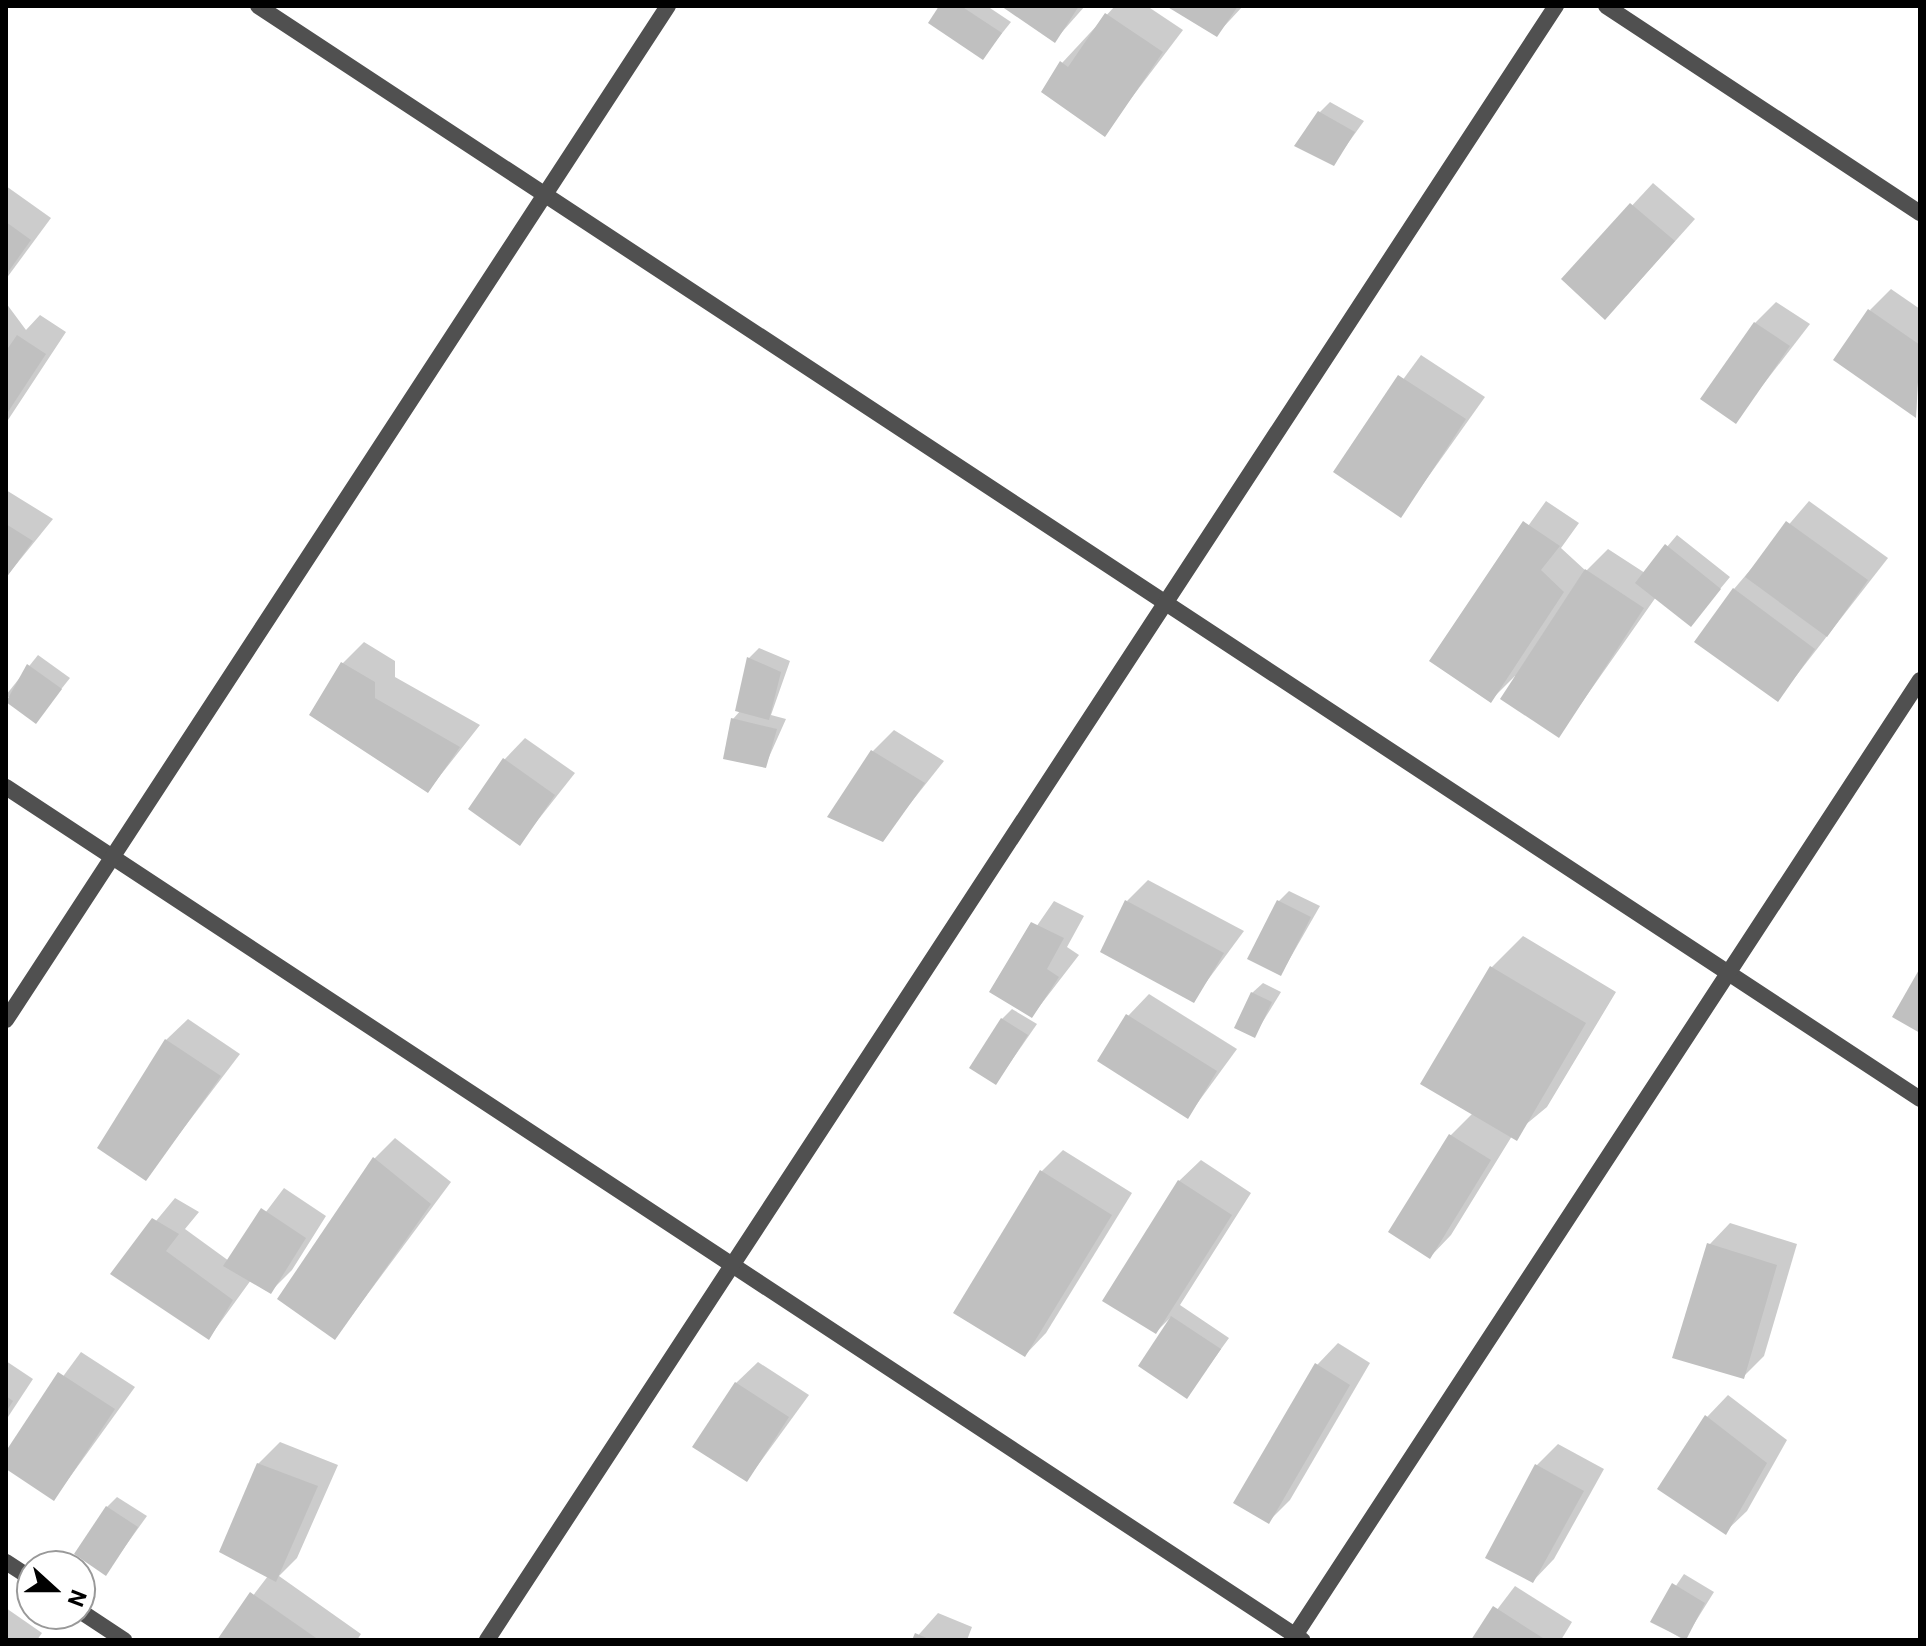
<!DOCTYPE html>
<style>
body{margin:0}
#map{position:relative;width:1926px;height:1646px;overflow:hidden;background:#fff;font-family:Roboto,sans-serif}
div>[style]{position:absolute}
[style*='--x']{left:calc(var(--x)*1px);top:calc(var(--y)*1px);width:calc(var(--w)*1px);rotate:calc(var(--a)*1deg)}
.shadow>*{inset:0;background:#0003}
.building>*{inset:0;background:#c0c0c0}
.minor>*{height:16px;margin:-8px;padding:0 8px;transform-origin:8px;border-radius:8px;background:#505050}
span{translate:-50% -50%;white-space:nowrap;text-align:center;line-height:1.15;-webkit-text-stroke:7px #fff;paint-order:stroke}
.frame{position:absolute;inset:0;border:8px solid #000;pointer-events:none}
.north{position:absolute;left:16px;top:1550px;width:80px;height:80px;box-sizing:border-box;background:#fff;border:2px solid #999;border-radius:50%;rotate:111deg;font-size:22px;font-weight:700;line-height:32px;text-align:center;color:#000}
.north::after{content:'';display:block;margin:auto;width:28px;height:36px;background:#000;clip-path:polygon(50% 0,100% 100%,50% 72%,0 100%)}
</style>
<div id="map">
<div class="shadow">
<i style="clip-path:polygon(942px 6px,987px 6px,1011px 22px,983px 57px)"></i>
<i style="clip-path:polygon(1005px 6px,1085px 6px,1055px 40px)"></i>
<i style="clip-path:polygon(1115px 6px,1147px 6px,1183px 30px,1104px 134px,1062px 63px)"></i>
<i style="clip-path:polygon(1170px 6px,1243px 6px,1217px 34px)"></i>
<i style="clip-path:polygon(1330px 102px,1364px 121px,1333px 164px,1320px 112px)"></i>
<i style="clip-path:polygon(1653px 183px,1695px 219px,1626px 296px,1564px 279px)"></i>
<i style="clip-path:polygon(6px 186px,51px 218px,6px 279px)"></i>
<i style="clip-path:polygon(1891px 289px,1920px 309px,1916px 415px,1870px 310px)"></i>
<i style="clip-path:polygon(1776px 302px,1810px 324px,1735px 421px,1755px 323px)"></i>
<i style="clip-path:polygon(6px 303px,26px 330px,40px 315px,66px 332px,6px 423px)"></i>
<i style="clip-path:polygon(1421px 355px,1485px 397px,1401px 515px,1336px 471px)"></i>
<i style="clip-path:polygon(6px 490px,53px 519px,6px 577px)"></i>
<i style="clip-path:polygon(1546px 501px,1579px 523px,1561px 548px,1586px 571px,1608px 549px,1645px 573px,1677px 535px,1730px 577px,1691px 624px,1656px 597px,1559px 735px,1515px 676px,1491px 700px,1432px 660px)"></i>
<i style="clip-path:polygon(1809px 501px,1888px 558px,1778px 699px,1734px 589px)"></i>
<i style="clip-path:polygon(364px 642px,395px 661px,395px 677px,480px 725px,428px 791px,342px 664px)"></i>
<i style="clip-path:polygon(759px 648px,790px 661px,771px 715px,786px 719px,765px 766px,733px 719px,741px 710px,749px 658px)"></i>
<i style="clip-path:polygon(38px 655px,70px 678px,36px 721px,6px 695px)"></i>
<i style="clip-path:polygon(894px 730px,944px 761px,882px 839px,873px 751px)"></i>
<i style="clip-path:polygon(525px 738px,575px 773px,519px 844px,504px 760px)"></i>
<i style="clip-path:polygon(1148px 880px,1244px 931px,1193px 1000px,1127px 901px)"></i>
<i style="clip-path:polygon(1289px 891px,1320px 906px,1281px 974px,1279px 901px)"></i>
<i style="clip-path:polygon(1054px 901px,1084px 916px,1067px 947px,1079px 955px,1032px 1016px,992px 991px)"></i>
<i style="clip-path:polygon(1523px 936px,1616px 992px,1547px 1107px,1512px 1136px,1451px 1235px,1430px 1257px,1450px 1136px,1473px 1113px,1492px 967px)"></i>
<i style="clip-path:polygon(1263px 983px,1281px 992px,1254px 1036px,1252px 993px)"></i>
<i style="clip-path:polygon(1149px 994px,1237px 1049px,1188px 1116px,1128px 1016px)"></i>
<i style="clip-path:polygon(1012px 1009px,1037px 1024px,996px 1083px,1002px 1019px)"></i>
<i style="clip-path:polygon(188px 1019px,240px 1054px,145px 1179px,166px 1040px)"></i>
<i style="clip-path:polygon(395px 1138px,451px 1182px,335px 1338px,374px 1159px)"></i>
<i style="clip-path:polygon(1063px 1150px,1132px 1193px,1046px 1333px,1025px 1355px,955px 1312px,1042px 1171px)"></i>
<i style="clip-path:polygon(1201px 1160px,1251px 1193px,1180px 1305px,1229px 1338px,1187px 1396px,1171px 1317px,1156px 1332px,1179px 1181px)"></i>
<i style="clip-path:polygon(284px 1188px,326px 1216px,292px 1270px,271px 1291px,251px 1280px,209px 1338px,113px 1273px,175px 1198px,199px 1212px,185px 1229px,229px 1261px)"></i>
<i style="clip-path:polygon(1730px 1223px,1797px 1244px,1764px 1356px,1743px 1377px,1709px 1245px)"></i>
<i style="clip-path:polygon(1338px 1343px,1370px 1363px,1290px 1500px,1268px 1522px,1317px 1365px)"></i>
<i style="clip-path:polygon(81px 1352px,135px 1387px,54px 1499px,6px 1467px,6px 1454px)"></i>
<i style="clip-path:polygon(6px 1361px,33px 1379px,6px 1420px)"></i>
<i style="clip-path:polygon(758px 1362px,809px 1395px,747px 1480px,736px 1383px)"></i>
<i style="clip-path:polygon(1728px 1395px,1787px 1440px,1747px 1511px,1725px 1532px,1707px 1417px)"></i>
<i style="clip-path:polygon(280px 1442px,338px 1465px,297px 1558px,279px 1576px,361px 1634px,357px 1640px,219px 1640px,268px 1576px,258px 1464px)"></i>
<i style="clip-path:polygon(1558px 1444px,1604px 1469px,1554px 1559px,1533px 1581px,1537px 1465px)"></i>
<i style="clip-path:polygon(117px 1497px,147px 1516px,106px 1573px,107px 1507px)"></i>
<i style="clip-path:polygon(1684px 1574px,1714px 1592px,1684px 1640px,1652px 1621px)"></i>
<i style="clip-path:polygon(1515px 1586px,1572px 1622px,1561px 1640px,1474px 1640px)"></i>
<i style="clip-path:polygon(6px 1608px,42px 1633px,37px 1640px,6px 1640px)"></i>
<i style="clip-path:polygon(938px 1613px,972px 1627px,967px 1640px,914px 1640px)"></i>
</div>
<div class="building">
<i style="clip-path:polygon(939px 6px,961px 6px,1002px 33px,983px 60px,928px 23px)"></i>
<i style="clip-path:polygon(1001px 6px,1079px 6px,1055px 43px)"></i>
<i style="clip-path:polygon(1166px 6px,1238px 6px,1217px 37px)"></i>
<i style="clip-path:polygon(1105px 13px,1163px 52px,1105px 137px,1041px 92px,1060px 61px,1068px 67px)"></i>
<i style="clip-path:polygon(1318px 111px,1355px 132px,1334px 166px,1294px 146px)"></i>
<i style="clip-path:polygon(1630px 203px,1675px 241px,1605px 320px,1561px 279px)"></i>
<i style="clip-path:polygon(6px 222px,31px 240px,6px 275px)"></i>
<i style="clip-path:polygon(1868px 309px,1920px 345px,1916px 418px,1833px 360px)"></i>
<i style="clip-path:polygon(1754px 322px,1790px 346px,1736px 424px,1700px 399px)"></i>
<i style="clip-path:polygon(17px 335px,46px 354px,6px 415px,6px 351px)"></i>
<i style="clip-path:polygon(1398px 375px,1466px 419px,1401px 518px,1333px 472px)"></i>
<i style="clip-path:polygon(1523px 521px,1560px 546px,1541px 570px,1564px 592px,1491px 703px,1429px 661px)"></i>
<i style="clip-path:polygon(1786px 521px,1868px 580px,1827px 637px,1745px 577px)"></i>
<i style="clip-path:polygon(6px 524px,33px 541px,6px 578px)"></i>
<i style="clip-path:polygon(1665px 544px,1721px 589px,1691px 627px,1635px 583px)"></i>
<i style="clip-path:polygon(1585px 569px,1644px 608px,1559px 738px,1500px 699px)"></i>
<i style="clip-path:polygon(1733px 588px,1815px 649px,1778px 702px,1694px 642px)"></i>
<i style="clip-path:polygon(747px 657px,781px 672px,769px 720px,735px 711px)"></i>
<i style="clip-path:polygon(341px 662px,375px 682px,375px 698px,460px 747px,428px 793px,309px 715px)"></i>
<i style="clip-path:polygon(27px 664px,62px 689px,36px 724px,6px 702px)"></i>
<i style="clip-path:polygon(731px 718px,777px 729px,766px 768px,723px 759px)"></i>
<i style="clip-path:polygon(871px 750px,925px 783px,883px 842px,827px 817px)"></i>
<i style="clip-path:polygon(503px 758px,555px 795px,520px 846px,468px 809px)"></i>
<i style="clip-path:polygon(1125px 900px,1224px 953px,1194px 1003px,1100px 952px)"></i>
<i style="clip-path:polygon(1277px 900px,1311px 917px,1281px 976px,1247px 959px)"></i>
<i style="clip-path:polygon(1031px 922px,1064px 938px,1047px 969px,1059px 977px,1032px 1018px,989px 992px)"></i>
<i style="clip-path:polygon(1490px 966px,1586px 1023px,1517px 1141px,1420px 1084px)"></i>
<i style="clip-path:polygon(1920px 968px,1920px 1033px,1892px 1017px)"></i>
<i style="clip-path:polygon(1251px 992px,1272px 1002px,1255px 1038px,1234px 1028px)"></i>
<i style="clip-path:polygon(1126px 1014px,1217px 1071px,1188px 1119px,1097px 1061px)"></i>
<i style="clip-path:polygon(1001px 1018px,1028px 1035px,996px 1085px,969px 1068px)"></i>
<i style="clip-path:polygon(165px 1039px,221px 1076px,146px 1181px,97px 1148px)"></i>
<i style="clip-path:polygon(1449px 1134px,1491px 1160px,1430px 1259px,1388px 1232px)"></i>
<i style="clip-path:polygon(373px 1157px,431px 1204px,335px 1340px,277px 1299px)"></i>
<i style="clip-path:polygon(1040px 1170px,1112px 1215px,1025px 1357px,953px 1313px)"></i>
<i style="clip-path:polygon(1178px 1180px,1232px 1215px,1156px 1334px,1102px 1301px)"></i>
<i style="clip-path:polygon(261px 1208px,306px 1238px,271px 1294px,223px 1266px)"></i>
<i style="clip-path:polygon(152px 1218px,179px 1234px,166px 1251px,233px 1300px,209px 1340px,110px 1274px)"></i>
<i style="clip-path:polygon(1707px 1243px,1777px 1265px,1744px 1379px,1672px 1358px)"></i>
<i style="clip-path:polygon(1171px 1316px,1221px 1349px,1187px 1399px,1138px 1366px)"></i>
<i style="clip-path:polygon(1315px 1363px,1350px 1385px,1269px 1524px,1233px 1503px)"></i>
<i style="clip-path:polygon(58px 1372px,115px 1409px,54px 1501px,6px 1469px,6px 1451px)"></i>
<i style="clip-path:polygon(735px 1382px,789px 1417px,747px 1482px,692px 1447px)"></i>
<i style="clip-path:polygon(6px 1396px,13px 1401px,6px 1412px)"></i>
<i style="clip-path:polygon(1705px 1415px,1767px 1463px,1726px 1535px,1657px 1489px)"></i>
<i style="clip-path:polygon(257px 1463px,318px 1486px,276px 1582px,219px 1552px)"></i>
<i style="clip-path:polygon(1535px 1464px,1584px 1491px,1533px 1583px,1485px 1558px)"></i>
<i style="clip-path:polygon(106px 1506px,138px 1527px,106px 1576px,74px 1554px)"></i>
<i style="clip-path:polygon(1672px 1583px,1705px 1603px,1686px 1640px,1650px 1622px)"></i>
<i style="clip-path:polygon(250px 1592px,319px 1640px,217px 1640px)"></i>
<i style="clip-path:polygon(1493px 1606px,1546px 1640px,1471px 1640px)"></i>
<i style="clip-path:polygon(915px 1633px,931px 1640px,912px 1640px)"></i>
</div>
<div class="minor">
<i style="--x:258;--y:6;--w:1989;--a:33.33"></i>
<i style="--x:1606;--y:6;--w:376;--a:33.4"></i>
<i style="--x:6;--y:787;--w:1552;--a:33.35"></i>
<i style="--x:6;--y:1020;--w:1211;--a:-56.86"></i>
<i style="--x:6;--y:1562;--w:31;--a:33"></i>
<i style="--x:80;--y:1611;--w:53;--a:33.4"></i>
<i style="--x:487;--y:1640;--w:1953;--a:-56.81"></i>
<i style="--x:1292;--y:1640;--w:1147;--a:-56.81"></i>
</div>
<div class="frame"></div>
<div class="north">N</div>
</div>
